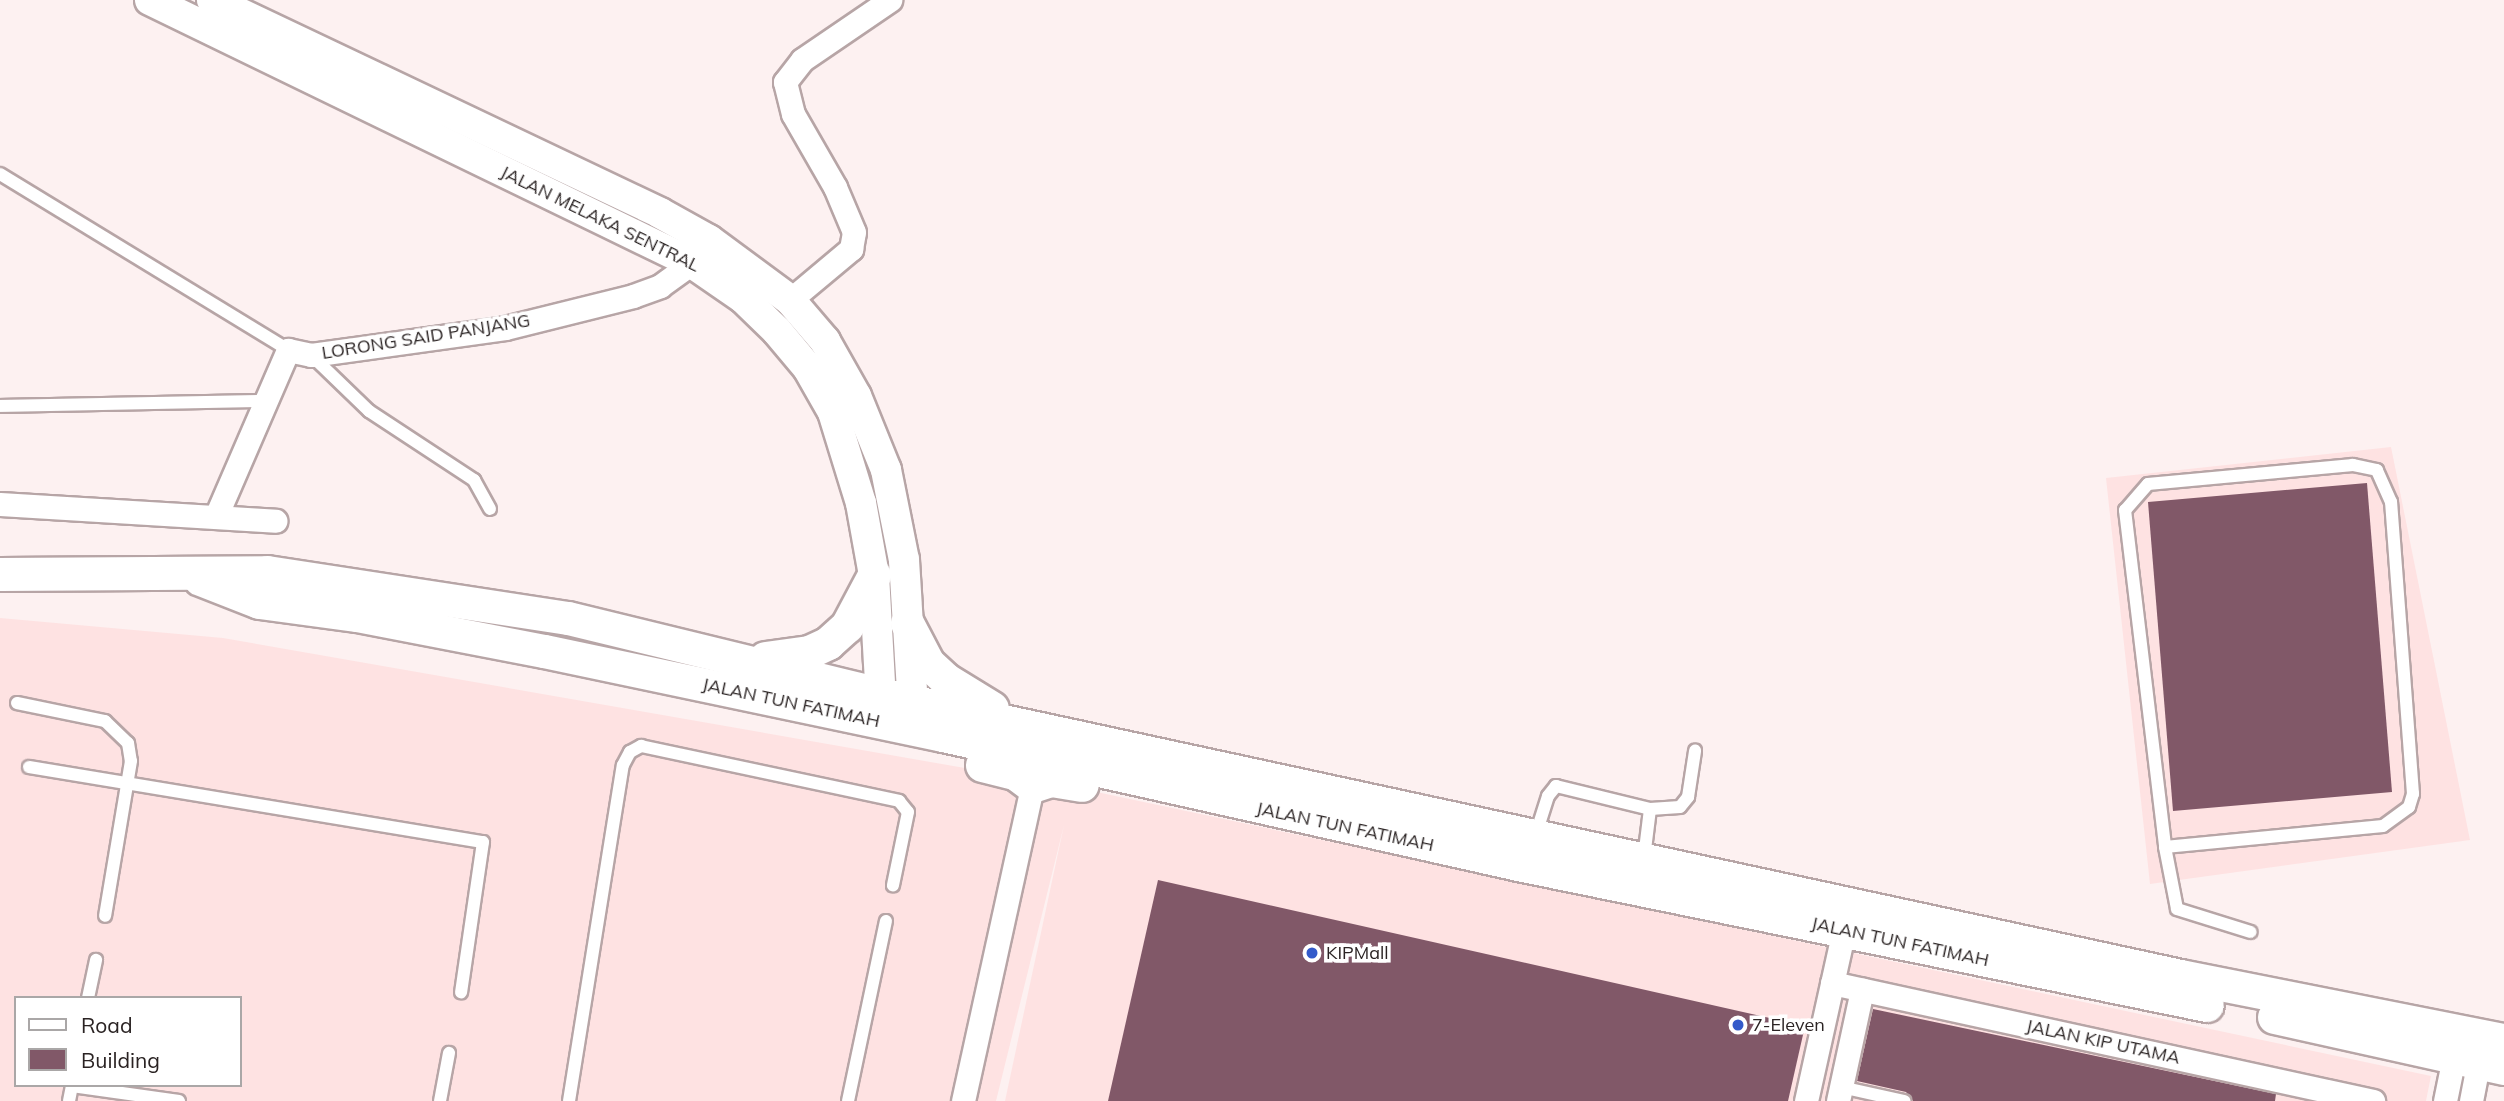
<!DOCTYPE html>
<style>
body{margin:0}
#map{position:relative;width:2504px;height:1101px;overflow:hidden;background:#fdf1f1;font-family:Mulish,sans-serif}
div>[style]{position:absolute}
[style*='--x']{left:calc(var(--x)*1px);top:calc(var(--y)*1px);width:calc(var(--w)*1px);rotate:calc(var(--a)*1deg)}
.built>*{inset:0;background:#fee2e2}
.building>*{inset:0;background:#815868}
.roads{filter:drop-shadow(2px 0 #b7a5a6) drop-shadow(-2px 0 #b7a5a6) drop-shadow(0 2px #b7a5a6) drop-shadow(0 -2px #b7a5a6)}
.service>*{height:12px;margin:-6px;padding:0 6px;transform-origin:6px;border-radius:6px;background:#fff}
.minor>*{height:23px;margin:-11.5px;padding:0 11.5px;transform-origin:11.5px;border-radius:11.5px;background:#fff}
.tertiary>*{height:30px;margin:-15px;padding:0 15px;transform-origin:15px;border-radius:15px;background:#fff}
.secondary>*{height:33px;margin:-16.5px;padding:0 16.5px;transform-origin:16.5px;border-radius:16.5px;background:#fff}
.dots>*{width:19px;height:19px;translate:-50% -50%;box-sizing:border-box;border:4px solid #fff;border-radius:50%}
span{translate:-50% -50%;white-space:nowrap;text-align:center;line-height:1.15;-webkit-text-stroke:7px #fff;paint-order:stroke}
.street-label{font-size:18px;color:#2a2323}
.poi-label{font-size:18px;color:#2a2323}
.left{translate:0 -50%;text-align:left}
.legend{position:absolute;left:14px;top:996px;width:228px;height:91px;box-sizing:border-box;background:#fff;border:2px solid #aaa7a7;margin:0;padding:9px 12px;list-style:none;font-size:21px;color:#2a2323}
.legend li{display:flex;align-items:center;gap:14px;height:35px}
.legend b{width:35px;border:2px solid #aaa7a7}
</style>
<div id="map">
<div class="built">
<i style="clip-path:polygon(2391px 447px,2470px 840px,2150px 884px,2106px 478px)"></i>
<i style="clip-path:polygon(evenodd,0 618px,223px 638px,1073px 787px,2431px 1076px,2426px 1101px,1005px 1101px,1064px 825px,996px 1101px,0 1101px,0 618px,16px 998px,240px 998px,240px 1085px,16px 1085px,16px 998px)"></i>
</div>
<div class="building">
<i style="clip-path:polygon(2367px 483px,2392px 792px,2173px 811px,2148px 502px)"></i>
<i style="clip-path:polygon(1158px 880px,1805px 1026px,1788px 1101px,1108px 1101px)"></i>
<i style="clip-path:polygon(1873px 1009px,2276px 1094px,2275px 1101px,1913px 1101px,1906px 1092px,1857px 1081px)"></i>
</div>
<div class="roads">
<div class="service">
<i style="--x:0;--y:174;--w:338;--a:31.4"></i>
<i style="--x:311;--y:355;--w:81;--a:44"></i>
<i style="--x:369;--y:411;--w:126;--a:33.3"></i>
<i style="--x:474;--y:480;--w:33;--a:61"></i>
<i style="--x:0;--y:406;--w:265;--a:-1.1"></i>
<i style="--x:17;--y:703;--w:90;--a:11.6"></i>
<i style="--x:105;--y:721;--w:32;--a:44"></i>
<i style="--x:128;--y:743;--w:18;--a:81"></i>
<i style="--x:131;--y:761;--w:157;--a:99.5"></i>
<i style="--x:29;--y:767;--w:460;--a:9.4"></i>
<i style="--x:483;--y:842;--w:152;--a:98.3"></i>
<i style="--x:1535;--y:837;--w:43;--a:-72.4"></i>
<i style="--x:1548;--y:796;--w:13;--a:-51"></i>
<i style="--x:1556;--y:786;--w:97;--a:13.7"></i>
<i style="--x:1650;--y:809;--w:30;--a:-4"></i>
<i style="--x:1680;--y:807;--w:13;--a:-51"></i>
<i style="--x:1688;--y:797;--w:47;--a:-81.3"></i>
<i style="--x:2165;--y:847;--w:219;--a:-5.5"></i>
<i style="--x:2383;--y:826;--w:32;--a:-36"></i>
<i style="--x:2409;--y:807;--w:14;--a:-73"></i>
<i style="--x:2413;--y:794;--w:293;--a:-94.3"></i>
<i style="--x:2391;--y:502;--w:35;--a:-114"></i>
<i style="--x:2377;--y:470;--w:25;--a:-168"></i>
<i style="--x:2353;--y:465;--w:206;--a:174.7"></i>
<i style="--x:2148;--y:484;--w:35;--a:131"></i>
<i style="--x:2125;--y:510;--w:339;--a:83.2"></i>
<i style="--x:2165;--y:847;--w:63;--a:79"></i>
<i style="--x:2177;--y:909;--w:77;--a:17.3"></i>
<i style="--x:1644;--y:858;--w:49;--a:-83"></i>
<i style="--x:88;--y:998;--w:39;--a:-78"></i>
<i style="--x:72;--y:1086;--w:108;--a:8"></i>
<i style="--x:1841;--y:1087;--w:65;--a:12.5"></i>
<i style="--x:69;--y:1101;--w:16;--a:-79"></i>
<i style="--x:440;--y:1101;--w:49;--a:-79.4"></i>
<i style="--x:569;--y:1101;--w:340;--a:-80.9"></i>
<i style="--x:623;--y:765;--w:15;--a:-62"></i>
<i style="--x:630;--y:752;--w:13;--a:-29"></i>
<i style="--x:641;--y:746;--w:264;--a:12"></i>
<i style="--x:899;--y:801;--w:14;--a:51"></i>
<i style="--x:908;--y:812;--w:75;--a:101.6"></i>
<i style="--x:848;--y:1101;--w:184;--a:-78.1"></i>
</div>
<div class="minor">
<i style="--x:790;--y:300;--w:80;--a:-39.9"></i>
<i style="--x:851;--y:249;--w:17;--a:-80"></i>
<i style="--x:854;--y:232;--w:49;--a:-112.9"></i>
<i style="--x:835;--y:187;--w:84;--a:-119.9"></i>
<i style="--x:793;--y:114;--w:33;--a:-104"></i>
<i style="--x:785;--y:82;--w:28;--a:-52"></i>
<i style="--x:802;--y:60;--w:107;--a:-34.3"></i>
<i style="--x:0;--y:504;--w:276;--a:3.5"></i>
<i style="--x:217;--y:514;--w:179;--a:-66.6"></i>
<i style="--x:288;--y:350;--w:24;--a:12"></i>
<i style="--x:311;--y:355;--w:196;--a:-7.9"></i>
<i style="--x:505;--y:328;--w:132;--a:-14"></i>
<i style="--x:633;--y:296;--w:29;--a:-20"></i>
<i style="--x:660;--y:286;--w:39;--a:-36"></i>
<i style="--x:1832;--y:983;--w:554;--a:12.3"></i>
<i style="--x:963;--y:1101;--w:322;--a:-77.6"></i>
<i style="--x:1806;--y:1101;--w:176;--a:-77.5"></i>
<i style="--x:1838;--y:1101;--w:114;--a:-77.8"></i>
<i style="--x:2445;--y:1101;--w:60;--a:-78.5"></i>
<i style="--x:2471;--y:1101;--w:53;--a:-79.1"></i>
</div>
<div class="tertiary">
<i style="--x:150;--y:0;--w:602;--a:25.88"></i>
<i style="--x:692;--y:263;--w:62;--a:34.5"></i>
<i style="--x:743;--y:298;--w:47;--a:44.1"></i>
<i style="--x:777;--y:331;--w:48;--a:50"></i>
<i style="--x:808;--y:368;--w:51;--a:60.4"></i>
<i style="--x:833;--y:412;--w:95;--a:72.9"></i>
<i style="--x:861;--y:503;--w:73;--a:79.8"></i>
<i style="--x:874;--y:575;--w:143;--a:86.8"></i>
<i style="--x:212;--y:0;--w:496;--a:25.4"></i>
<i style="--x:660;--y:213;--w:56;--a:28.9"></i>
<i style="--x:709;--y:240;--w:101;--a:36.5"></i>
<i style="--x:790;--y:300;--w:54;--a:49.5"></i>
<i style="--x:825;--y:341;--w:63;--a:60.6"></i>
<i style="--x:856;--y:396;--w:80;--a:67.9"></i>
<i style="--x:886;--y:470;--w:92;--a:78.7"></i>
<i style="--x:904;--y:560;--w:165;--a:86.5"></i>
</div>
<div class="secondary">
<i style="--x:0;--y:574;--w:267;--a:-0.4"></i>
<i style="--x:267;--y:572;--w:304;--a:8.7"></i>
<i style="--x:568;--y:618;--w:324;--a:13.7"></i>
<i style="--x:883;--y:695;--w:1327;--a:12.22"></i>
<i style="--x:2180;--y:976;--w:330;--a:11.2"></i>
<i style="--x:200;--y:579;--w:63;--a:21.3"></i>
<i style="--x:259;--y:602;--w:99;--a:7.6"></i>
<i style="--x:357;--y:615;--w:190;--a:10.9"></i>
<i style="--x:544;--y:651;--w:408;--a:11.9"></i>
<i style="--x:943;--y:735;--w:589;--a:12.64"></i>
<i style="--x:1518;--y:864;--w:703;--a:11.57"></i>
<i style="--x:907;--y:623;--w:45;--a:62.3"></i>
<i style="--x:928;--y:663;--w:23;--a:43"></i>
<i style="--x:945;--y:679;--w:55;--a:31.7"></i>
<i style="--x:765;--y:658;--w:44;--a:-7.8"></i>
<i style="--x:809;--y:652;--w:21;--a:-25"></i>
<i style="--x:828;--y:643;--w:25;--a:-42"></i>
<i style="--x:847;--y:626;--w:58;--a:-62.1"></i>
<i style="--x:982;--y:765;--w:34;--a:14"></i>
<i style="--x:1015;--y:773;--w:21;--a:37"></i>
<i style="--x:1032;--y:786;--w:20;--a:-18"></i>
<i style="--x:1051;--y:780;--w:31;--a:9"></i>
<i style="--x:2274;--y:1017;--w:236;--a:12.5"></i>
</div>
</div>
<div class="dots">
<i style="left:1312px;top:953px;background:#335aca"></i>
<i style="left:1738px;top:1025px;background:#335aca"></i>
</div>
<div class="street-label">
<span style="left:600px;top:219px;rotate:26deg">JALAN MELAKA SENTRAL</span>
<span style="left:426px;top:337px;rotate:-9deg">LORONG SAID PANJANG</span>
<span style="left:791px;top:703px;rotate:12deg">JALAN TUN FATIMAH</span>
<span style="left:1345px;top:827px;rotate:12deg">JALAN TUN FATIMAH</span>
<span style="left:1900px;top:942px;rotate:12deg">JALAN TUN FATIMAH</span>
<span style="left:2103px;top:1042px;rotate:12deg">JALAN KIP UTAMA</span>
</div>
<div class="poi-label">
<span class="left" style="left:1326px;top:953px">KIPMall</span>
<span class="left" style="left:1752px;top:1025px">7-Eleven</span>
</div>
<ul class="legend">
<li><b style="height:9px;background:#fff"></b>Road</li>
<li><b style="height:19px;background:#815868"></b>Building</li>
</ul>
</div>
